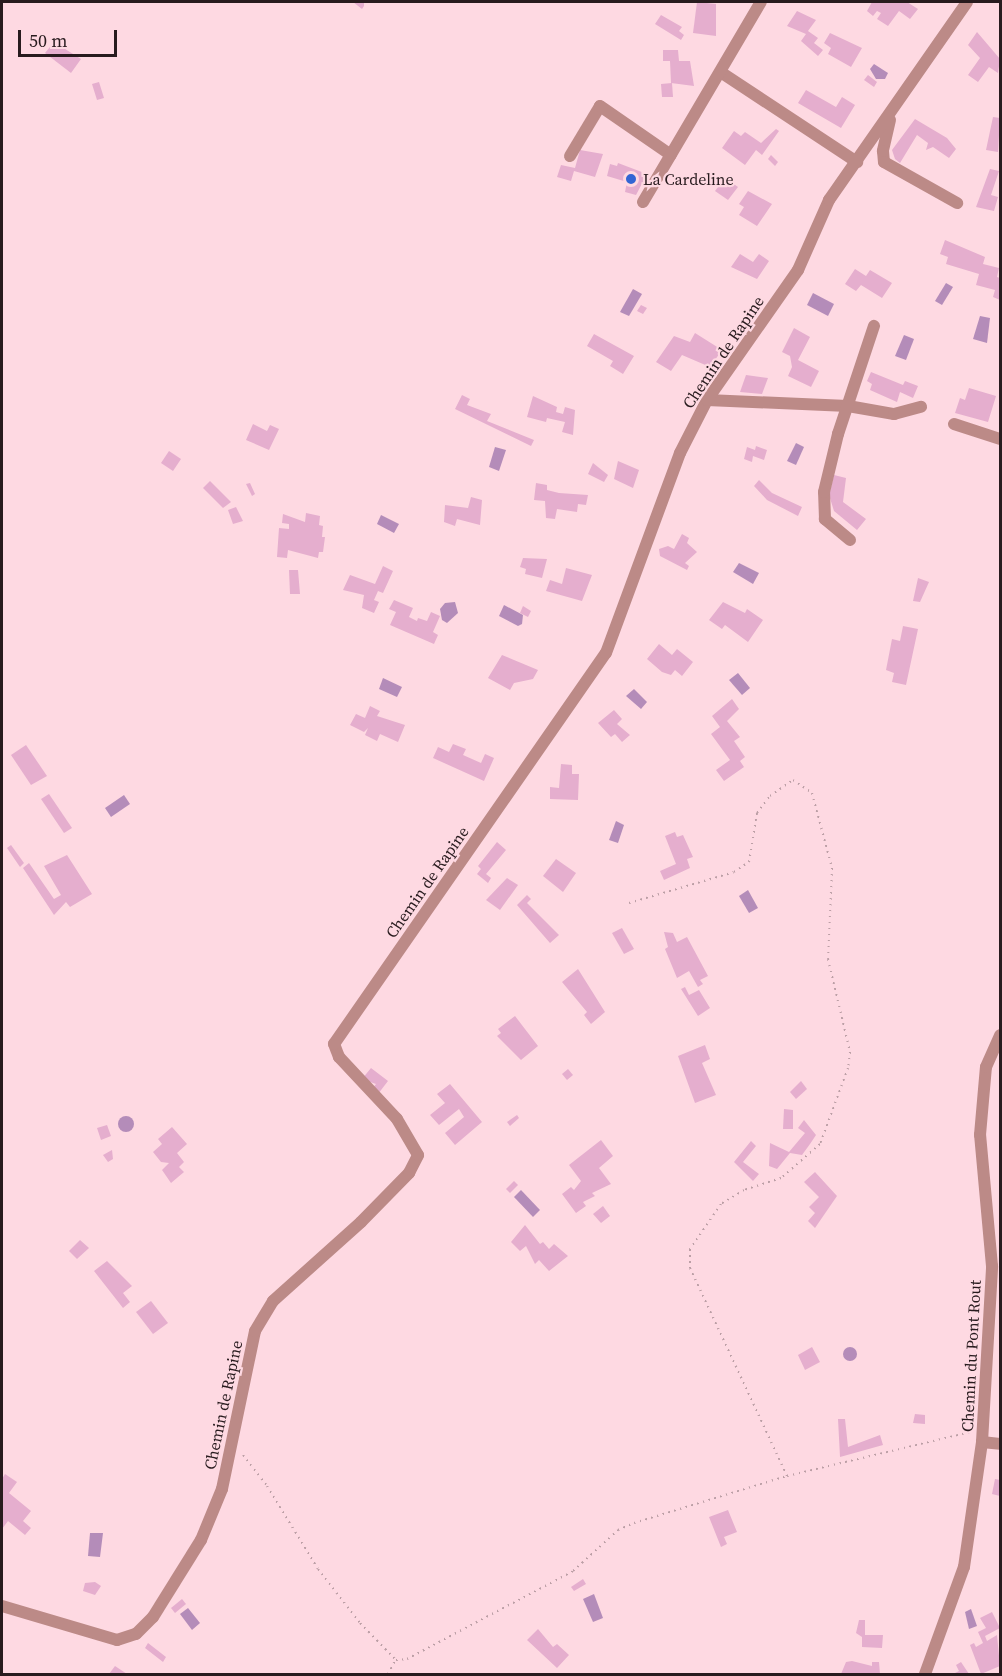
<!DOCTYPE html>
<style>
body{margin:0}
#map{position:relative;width:1002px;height:1676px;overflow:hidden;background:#fed9e2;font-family:"Source Serif 4",serif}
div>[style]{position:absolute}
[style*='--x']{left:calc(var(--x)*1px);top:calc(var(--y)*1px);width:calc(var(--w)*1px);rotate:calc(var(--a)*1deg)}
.water>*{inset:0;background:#b48cb9}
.round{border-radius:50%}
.building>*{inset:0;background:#e5aece}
.path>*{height:2px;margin-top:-1px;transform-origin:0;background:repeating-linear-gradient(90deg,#bc9fa6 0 1.5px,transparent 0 6px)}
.minor>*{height:12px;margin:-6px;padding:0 6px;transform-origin:6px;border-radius:6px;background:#bc8a87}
.dots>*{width:16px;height:16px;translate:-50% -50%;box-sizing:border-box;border:3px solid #fed9e2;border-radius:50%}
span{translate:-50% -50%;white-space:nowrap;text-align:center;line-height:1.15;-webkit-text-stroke:4.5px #fed9e2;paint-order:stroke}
.poi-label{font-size:16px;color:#281b1e}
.left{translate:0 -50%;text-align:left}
.street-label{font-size:16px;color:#281b1e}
.frame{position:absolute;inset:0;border:3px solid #281b1e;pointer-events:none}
.scale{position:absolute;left:18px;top:30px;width:99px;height:27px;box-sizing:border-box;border:3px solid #281b1e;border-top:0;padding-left:8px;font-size:18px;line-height:21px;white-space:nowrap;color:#281b1e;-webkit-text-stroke:4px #fed9e2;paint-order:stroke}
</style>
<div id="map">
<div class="water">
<i style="clip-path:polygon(874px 64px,888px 73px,885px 79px,876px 79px,870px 69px)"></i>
<i style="clip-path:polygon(946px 283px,953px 287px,942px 305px,935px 301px)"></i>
<i style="clip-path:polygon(633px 289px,642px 294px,629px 316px,620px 312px)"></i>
<i style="clip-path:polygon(813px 293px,834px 304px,828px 316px,807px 305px)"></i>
<i style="clip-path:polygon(980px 316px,990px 318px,987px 343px,973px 339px)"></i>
<i style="clip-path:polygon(904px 335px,914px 339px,906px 360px,895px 356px)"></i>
<i style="clip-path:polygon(796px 443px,804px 447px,796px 465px,787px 461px)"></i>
<i style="clip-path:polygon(495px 447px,506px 450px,499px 471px,489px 467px)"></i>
<i style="clip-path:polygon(381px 515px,399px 524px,394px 533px,377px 524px)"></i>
<i style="clip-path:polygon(739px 563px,759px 573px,753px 584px,733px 572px)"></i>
<i style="clip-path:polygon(455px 602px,458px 613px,447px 623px,442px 620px,440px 609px,445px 603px)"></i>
<i style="clip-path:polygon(504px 605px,523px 615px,522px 624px,518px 626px,499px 616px)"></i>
<i style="clip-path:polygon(738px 673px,750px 688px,742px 695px,729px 680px)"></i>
<i style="clip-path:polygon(383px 678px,402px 687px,397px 697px,379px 689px)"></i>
<i style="clip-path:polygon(634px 689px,647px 702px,641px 709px,626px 696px)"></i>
<i style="clip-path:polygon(124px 795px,130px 804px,111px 817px,105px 808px)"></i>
<i style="clip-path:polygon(616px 821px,624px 825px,618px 843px,609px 840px)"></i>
<i style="clip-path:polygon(748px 890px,758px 908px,749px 913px,739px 896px)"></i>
<i class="round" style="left:118px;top:1116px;width:16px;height:16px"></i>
<i style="clip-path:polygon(521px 1190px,540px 1210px,533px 1217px,514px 1197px)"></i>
<i class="round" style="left:843px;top:1347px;width:14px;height:14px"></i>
<i style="clip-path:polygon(90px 1533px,103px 1533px,100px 1557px,88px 1556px)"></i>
<i style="clip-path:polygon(594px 1594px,603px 1618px,593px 1622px,583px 1599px)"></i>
<i style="clip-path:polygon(188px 1608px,200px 1623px,192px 1630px,180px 1614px)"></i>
<i style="clip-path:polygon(971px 1609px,977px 1626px,969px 1629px,965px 1612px)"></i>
</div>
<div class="building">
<i style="clip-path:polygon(353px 2px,364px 2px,364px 6px,362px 9px)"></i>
<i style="clip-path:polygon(697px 2px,716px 4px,716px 36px,693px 33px)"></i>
<i style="clip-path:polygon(872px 2px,907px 2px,918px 9px,910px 19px,899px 11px,888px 26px,877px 19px,881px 13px,877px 11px,873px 16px,867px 11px)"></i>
<i style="clip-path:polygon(797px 11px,816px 20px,808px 31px,818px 38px,814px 43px,823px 50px,818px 56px,801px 41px,806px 34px,787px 26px)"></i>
<i style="clip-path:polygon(661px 15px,682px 27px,679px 31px,684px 35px,681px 40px,655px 24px)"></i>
<i style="clip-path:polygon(977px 32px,1000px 59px,998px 73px,989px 67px,978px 82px,968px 75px,980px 58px,968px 45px)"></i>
<i style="clip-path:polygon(830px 33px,862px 48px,851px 67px,828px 54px,831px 48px,824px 43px)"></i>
<i style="clip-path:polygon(54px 42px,81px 59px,71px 73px,45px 53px)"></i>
<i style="clip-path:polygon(663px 50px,678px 50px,679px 61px,690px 61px,694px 86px,671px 83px,670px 61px,663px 61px)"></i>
<i style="clip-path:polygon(868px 75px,877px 82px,874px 87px,864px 80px)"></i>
<i style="clip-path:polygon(99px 82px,104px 98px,97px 100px,92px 84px)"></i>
<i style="clip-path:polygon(672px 83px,673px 97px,662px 97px,661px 84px)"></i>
<i style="clip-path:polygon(806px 90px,836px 107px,842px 97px,855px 105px,841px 128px,798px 103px)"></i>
<i style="clip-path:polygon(993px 117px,1000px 118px,998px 152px,986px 150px)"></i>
<i style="clip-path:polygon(915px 119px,947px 138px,956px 149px,949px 158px,933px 147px,926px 150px,928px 143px,917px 135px,900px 163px,895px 159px,892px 150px)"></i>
<i style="clip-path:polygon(776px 129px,779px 131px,762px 155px,756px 150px,745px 165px,722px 148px,734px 131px,741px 136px,745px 132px,761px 143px)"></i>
<i style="clip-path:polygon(580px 150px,603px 154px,595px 177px,574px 171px,571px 181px,557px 177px,561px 165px,575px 168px)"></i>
<i style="clip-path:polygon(771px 155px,778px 162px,775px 166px,768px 159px)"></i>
<i style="clip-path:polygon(618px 163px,647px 174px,636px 195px,625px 192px,627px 182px,607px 176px,610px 164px,617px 166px)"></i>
<i style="clip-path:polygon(990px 169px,999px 171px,991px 195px,998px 197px,994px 211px,976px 207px)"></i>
<i style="clip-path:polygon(725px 178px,738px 187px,728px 200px,715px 191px)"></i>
<i style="clip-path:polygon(748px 191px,772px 204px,757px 226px,739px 215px,744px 207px,739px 204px)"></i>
<i style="clip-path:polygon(945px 240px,985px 257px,983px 264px,999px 268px,997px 277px,1000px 278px,1000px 300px,993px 297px,995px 290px,976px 285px,979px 274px,946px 264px,948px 257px,940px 254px)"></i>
<i style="clip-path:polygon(740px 254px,753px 262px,759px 254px,769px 261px,757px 279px,731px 267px)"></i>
<i style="clip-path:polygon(855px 269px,866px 276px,870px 270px,892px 283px,882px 298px,861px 285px,856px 291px,845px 284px)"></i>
<i style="clip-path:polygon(641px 305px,647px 308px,643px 314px,637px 311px)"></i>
<i style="clip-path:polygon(794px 328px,810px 337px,798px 360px,819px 371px,811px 387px,788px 376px,792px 367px,790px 356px,782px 352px)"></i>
<i style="clip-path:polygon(695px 333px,722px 350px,710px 367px,682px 355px,671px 371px,656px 362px,674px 336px,690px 342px)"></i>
<i style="clip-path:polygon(594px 334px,634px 356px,623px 374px,610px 366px,613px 361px,587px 346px)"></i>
<i style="clip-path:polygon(871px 372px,903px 385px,905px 381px,918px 386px,913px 398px,900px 392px,897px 402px,870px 390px,872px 384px,867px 381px)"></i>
<i style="clip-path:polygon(746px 375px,768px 378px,762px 394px,740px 392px)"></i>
<i style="clip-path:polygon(969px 388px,996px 396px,988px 422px,955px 413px,960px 398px,965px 400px)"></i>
<i style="clip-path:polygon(462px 395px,470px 399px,467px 405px,491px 414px,487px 421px,534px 440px,531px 446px,455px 409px)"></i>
<i style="clip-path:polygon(533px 396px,557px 407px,556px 412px,563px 414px,565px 407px,575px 410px,573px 435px,562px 432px,565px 422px,547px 418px,546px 422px,527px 417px)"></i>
<i style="clip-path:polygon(253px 424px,267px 431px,270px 425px,279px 429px,269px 450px,246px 440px)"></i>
<i style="clip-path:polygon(756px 446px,767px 450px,764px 460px,753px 456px,752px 462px,744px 459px,747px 447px,755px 450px)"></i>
<i style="clip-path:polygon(169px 451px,181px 459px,173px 471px,161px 463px)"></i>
<i style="clip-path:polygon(618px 461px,639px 470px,633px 488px,614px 479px)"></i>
<i style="clip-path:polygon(593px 463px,608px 475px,604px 482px,588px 474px)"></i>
<i style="clip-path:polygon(834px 475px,846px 478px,843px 502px,866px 519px,857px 530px,834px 511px,829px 495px)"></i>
<i style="clip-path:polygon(759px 480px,772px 493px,802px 507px,798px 516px,767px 500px,754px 486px)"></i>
<i style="clip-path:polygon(210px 481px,231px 502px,223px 508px,203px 488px)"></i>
<i style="clip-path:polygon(250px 483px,255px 494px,252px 496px,246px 484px)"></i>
<i style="clip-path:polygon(536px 483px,547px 485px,547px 490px,559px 493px,588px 495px,586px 505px,578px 504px,577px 512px,557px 509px,555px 519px,546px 518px,545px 501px,534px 500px)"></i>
<i style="clip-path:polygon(471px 497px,482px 500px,480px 525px,457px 519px,455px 526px,444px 522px,445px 505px,468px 508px)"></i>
<i style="clip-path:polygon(236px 507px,243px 521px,233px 524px,228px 510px)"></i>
<i style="clip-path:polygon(306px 513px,320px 516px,319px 525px,323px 526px,322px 537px,325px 537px,323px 552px,319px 552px,318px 558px,288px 550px,287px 558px,277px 557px,279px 528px,289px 529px,289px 524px,282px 523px,283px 514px,305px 522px)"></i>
<i style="clip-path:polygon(682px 534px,689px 538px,687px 543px,697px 552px,685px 563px,689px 566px,687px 570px,660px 556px,659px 549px,668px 546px,674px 549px)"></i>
<i style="clip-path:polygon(523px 558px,547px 559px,542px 578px,525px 574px,526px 569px,520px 567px)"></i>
<i style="clip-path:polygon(383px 566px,393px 571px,383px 593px,378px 591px,374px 600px,379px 602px,374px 613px,362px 608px,364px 595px,343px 590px,350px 575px,375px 584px)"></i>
<i style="clip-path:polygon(566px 568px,592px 575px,582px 601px,546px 591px,550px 580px,562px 584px)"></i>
<i style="clip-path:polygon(289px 570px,298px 570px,300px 594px,290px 594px)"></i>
<i style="clip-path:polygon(918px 578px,929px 582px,920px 602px,913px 601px)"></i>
<i style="clip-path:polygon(394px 600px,413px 608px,409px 617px,417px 621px,418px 618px,427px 621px,431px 612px,440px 616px,433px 632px,438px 635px,434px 644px,390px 625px,396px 612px,389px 609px)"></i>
<i style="clip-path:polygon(723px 602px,745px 613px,747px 609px,763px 620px,748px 642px,725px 625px,722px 629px,709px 620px)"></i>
<i style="clip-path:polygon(523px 606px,531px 611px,528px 617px,520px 613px)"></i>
<i style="clip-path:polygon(903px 626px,918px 629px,906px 685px,892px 682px,894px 673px,886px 670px,892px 639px,900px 641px)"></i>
<i style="clip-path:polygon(659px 644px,672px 655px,677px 649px,693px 662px,682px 676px,675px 670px,671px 675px,662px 672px,647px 659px)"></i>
<i style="clip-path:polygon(502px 655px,538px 670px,533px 679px,514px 683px,510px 690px,488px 678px)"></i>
<i style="clip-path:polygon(732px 699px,739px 709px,727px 721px,740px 737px,734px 741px,745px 757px,740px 761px,744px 767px,724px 781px,716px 770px,730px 760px,711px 734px,720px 727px,712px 716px)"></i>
<i style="clip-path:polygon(370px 706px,380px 711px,377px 716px,405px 725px,398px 742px,380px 734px,377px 741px,365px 735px,368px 728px,364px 732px,350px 725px,356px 714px,365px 718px)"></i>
<i style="clip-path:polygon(614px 710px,622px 719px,617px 724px,630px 735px,622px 742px,615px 734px,611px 737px,598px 723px)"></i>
<i style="clip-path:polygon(453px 744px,466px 749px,463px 755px,481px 763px,485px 754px,494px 758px,484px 781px,433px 758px,438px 747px,449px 752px)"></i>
<i style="clip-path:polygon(26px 745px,47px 776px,31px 785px,11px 755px)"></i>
<i style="clip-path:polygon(561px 764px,572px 765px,572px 774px,579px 774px,578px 800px,550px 799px,550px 787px,559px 788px)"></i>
<i style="clip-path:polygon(49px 794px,72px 828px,64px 833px,41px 799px)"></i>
<i style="clip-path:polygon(675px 832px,677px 837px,683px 835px,693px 857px,687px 859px,690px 868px,664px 880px,660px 871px,676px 864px,665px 836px)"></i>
<i style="clip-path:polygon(497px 842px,506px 850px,486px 874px,491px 878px,488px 883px,477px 874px,481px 869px,478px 866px)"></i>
<i style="clip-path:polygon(11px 845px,24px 863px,20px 867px,7px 848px)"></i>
<i style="clip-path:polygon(67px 855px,92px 894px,70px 907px,66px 902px,54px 915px,23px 868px,29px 863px,54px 899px,61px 895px,44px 866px)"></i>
<i style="clip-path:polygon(556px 859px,576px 873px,563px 892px,543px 876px)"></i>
<i style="clip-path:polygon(507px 878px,518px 885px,500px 910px,486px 900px)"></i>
<i style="clip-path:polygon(527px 895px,531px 899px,527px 903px,559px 935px,550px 943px,517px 905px)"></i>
<i style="clip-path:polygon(622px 928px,634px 949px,624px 954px,612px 933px)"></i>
<i style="clip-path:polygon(664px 932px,673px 933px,677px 942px,687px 937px,708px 976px,700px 980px,703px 984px,698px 987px,689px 971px,677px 978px,665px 949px,668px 947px)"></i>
<i style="clip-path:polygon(578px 969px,605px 1012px,591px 1024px,584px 1015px,587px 1012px,562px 982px)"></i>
<i style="clip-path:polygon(685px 987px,689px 995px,699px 990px,710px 1008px,698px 1016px,681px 989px)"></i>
<i style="clip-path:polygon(515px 1016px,538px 1046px,521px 1060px,497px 1036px,501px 1033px,498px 1029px)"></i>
<i style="clip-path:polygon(705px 1045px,710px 1059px,702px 1063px,716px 1095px,695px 1103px,678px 1056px)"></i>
<i style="clip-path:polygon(371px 1068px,388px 1081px,378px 1094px,372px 1089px,376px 1084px,362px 1079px)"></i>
<i style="clip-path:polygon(568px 1069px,573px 1075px,567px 1080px,562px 1074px)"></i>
<i style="clip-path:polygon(801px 1081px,807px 1089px,796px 1099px,790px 1092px)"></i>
<i style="clip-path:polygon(450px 1084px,482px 1122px,455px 1145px,445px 1133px,464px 1117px,459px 1109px,439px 1125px,430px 1115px,445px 1103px,437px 1094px)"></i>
<i style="clip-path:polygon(784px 1109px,793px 1110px,793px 1129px,783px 1129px)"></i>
<i style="clip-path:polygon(517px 1115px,519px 1118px,510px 1126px,507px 1122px)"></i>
<i style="clip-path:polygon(804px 1120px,816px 1135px,810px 1144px,802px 1155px,790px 1153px,777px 1169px,769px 1166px,770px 1143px,789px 1152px,805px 1133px,798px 1128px)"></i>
<i style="clip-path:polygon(107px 1125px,111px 1136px,101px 1140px,97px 1128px)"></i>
<i style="clip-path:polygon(172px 1127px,187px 1144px,177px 1153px,184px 1162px,179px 1167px,184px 1172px,171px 1183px,162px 1170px,169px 1163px,161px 1162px,153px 1152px,162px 1144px,158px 1139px)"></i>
<i style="clip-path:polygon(601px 1140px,613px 1156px,599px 1168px,611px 1184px,592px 1193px,595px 1196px,583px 1202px,586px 1206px,576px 1213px,562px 1194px,571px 1187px,574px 1190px,581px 1181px,569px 1165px)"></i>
<i style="clip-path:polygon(751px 1141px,756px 1146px,743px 1162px,759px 1174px,753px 1181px,734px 1162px)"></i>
<i style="clip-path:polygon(112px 1150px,113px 1159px,108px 1162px,103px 1155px)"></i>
<i style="clip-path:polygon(815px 1172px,837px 1196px,815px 1228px,808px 1221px,815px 1213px,809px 1207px,819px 1197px,804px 1182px)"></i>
<i style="clip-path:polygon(514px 1181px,518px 1185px,510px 1193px,506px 1189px)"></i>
<i style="clip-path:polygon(603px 1206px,610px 1216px,601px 1223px,593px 1214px)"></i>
<i style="clip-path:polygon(525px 1225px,540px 1244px,543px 1242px,549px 1249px,554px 1244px,568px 1256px,549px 1271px,539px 1260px,535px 1264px,526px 1246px,520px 1251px,511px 1242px)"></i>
<i style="clip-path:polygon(80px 1240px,89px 1248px,77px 1259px,69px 1251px)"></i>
<i style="clip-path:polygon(107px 1261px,132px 1286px,123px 1293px,130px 1302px,123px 1308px,94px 1271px)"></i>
<i style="clip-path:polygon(151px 1301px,168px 1323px,153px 1334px,136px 1312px)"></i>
<i style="clip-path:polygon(812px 1347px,820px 1362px,805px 1370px,798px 1355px)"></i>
<i style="clip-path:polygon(915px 1414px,925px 1415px,925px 1424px,913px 1423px)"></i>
<i style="clip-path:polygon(838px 1419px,845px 1419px,848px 1447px,880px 1435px,883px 1445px,840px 1457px)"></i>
<i style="clip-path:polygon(5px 1474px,17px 1482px,9px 1493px,31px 1511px,23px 1521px,31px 1528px,25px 1535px,8px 1521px,2px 1529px,2px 1479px)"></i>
<i style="clip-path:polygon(995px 1479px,1000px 1480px,1000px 1496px,992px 1494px)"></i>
<i style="clip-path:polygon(728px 1510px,737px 1532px,724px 1537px,727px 1544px,721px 1547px,709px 1517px)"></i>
<i style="clip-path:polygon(583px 1579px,586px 1584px,574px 1591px,571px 1587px)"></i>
<i style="clip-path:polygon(95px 1582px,101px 1586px,95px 1595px,83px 1591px,85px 1583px)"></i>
<i style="clip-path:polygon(182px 1599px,186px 1604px,175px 1613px,171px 1608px)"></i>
<i style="clip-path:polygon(992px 1612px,1000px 1628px,985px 1636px,987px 1641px,997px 1635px,1000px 1666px,981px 1674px,970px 1645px,974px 1643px,976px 1647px,983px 1643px,978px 1632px,986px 1628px,980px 1618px)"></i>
<i style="clip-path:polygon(859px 1620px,865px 1620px,865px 1635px,883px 1635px,882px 1648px,862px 1647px,862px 1637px,856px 1633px)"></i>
<i style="clip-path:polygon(538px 1629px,553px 1647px,557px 1644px,569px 1655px,557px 1668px,527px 1640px)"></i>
<i style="clip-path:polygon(148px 1643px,166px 1657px,163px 1662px,145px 1648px)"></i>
<i style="clip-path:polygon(852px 1661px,872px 1666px,872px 1662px,879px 1662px,880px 1674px,841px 1674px,846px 1662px)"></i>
<i style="clip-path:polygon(961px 1662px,969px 1674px,953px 1674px,959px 1671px,956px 1665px)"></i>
<i style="clip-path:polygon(115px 1666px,127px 1674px,109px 1674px)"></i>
</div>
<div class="path">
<i style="--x:629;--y:903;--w:109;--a:-16.4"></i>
<i style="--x:734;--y:872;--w:18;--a:-34"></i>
<i style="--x:749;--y:862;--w:50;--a:-80.7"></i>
<i style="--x:757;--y:813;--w:21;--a:-53"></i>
<i style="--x:770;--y:796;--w:28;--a:-35"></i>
<i style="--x:793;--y:780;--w:23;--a:34"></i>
<i style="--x:812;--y:793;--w:78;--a:75.1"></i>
<i style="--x:832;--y:868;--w:91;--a:92.5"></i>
<i style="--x:828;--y:959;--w:96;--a:76.7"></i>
<i style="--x:850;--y:1052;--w:16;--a:97"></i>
<i style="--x:848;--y:1068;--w:81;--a:110.2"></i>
<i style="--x:820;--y:1144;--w:52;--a:138.9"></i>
<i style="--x:781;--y:1178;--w:39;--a:162"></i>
<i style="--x:744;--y:1190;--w:27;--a:149"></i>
<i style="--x:721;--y:1204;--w:55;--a:124.6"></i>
<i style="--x:690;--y:1249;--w:19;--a:90"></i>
<i style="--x:690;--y:1268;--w:230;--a:65"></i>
<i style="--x:243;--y:1455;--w:39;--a:52"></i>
<i style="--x:267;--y:1486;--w:97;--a:58.4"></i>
<i style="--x:318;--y:1569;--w:68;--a:52.1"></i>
<i style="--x:360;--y:1623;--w:52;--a:45.8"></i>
<i style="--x:396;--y:1660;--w:11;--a:-5"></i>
<i style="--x:407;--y:1659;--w:188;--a:-27.9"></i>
<i style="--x:573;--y:1571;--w:61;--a:-42.3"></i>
<i style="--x:618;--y:1530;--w:17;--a:-24"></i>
<i style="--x:634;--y:1523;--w:160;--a:-17.1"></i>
<i style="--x:787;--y:1476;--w:188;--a:-13.5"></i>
<i style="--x:388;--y:1674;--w:15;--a:-62"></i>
</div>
<div class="minor">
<i style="--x:722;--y:73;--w:162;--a:33.4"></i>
<i style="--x:890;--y:120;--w:32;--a:103"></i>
<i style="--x:883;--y:151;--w:11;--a:85"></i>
<i style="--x:884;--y:162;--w:84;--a:29.3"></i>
<i style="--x:570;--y:156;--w:58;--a:-59"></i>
<i style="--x:600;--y:106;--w:86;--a:34.6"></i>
<i style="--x:643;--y:202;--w:232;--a:-59.5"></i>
<i style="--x:707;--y:400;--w:141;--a:2.4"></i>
<i style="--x:848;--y:406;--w:47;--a:9.9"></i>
<i style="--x:894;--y:414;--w:28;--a:-15"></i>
<i style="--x:954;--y:424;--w:48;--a:18.1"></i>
<i style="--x:850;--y:540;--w:33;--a:-140"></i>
<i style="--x:825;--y:519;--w:27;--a:-92"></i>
<i style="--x:824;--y:492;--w:60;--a:-76.4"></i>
<i style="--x:838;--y:434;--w:114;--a:-71.6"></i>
<i style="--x:982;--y:1442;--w:18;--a:6"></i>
<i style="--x:2;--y:1606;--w:120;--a:16.5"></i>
<i style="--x:117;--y:1640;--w:20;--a:-18"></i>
<i style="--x:136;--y:1634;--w:24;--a:-45"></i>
<i style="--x:153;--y:1617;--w:91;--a:-58.1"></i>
<i style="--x:201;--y:1540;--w:55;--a:-67.6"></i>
<i style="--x:222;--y:1489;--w:161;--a:-78.2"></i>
<i style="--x:255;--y:1331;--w:35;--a:-59"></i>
<i style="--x:273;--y:1301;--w:118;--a:-41.9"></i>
<i style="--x:361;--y:1222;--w:69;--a:-45.6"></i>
<i style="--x:409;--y:1173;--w:20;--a:-63"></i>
<i style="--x:418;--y:1155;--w:42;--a:-120.3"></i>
<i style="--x:397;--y:1119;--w:85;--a:-133.1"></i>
<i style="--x:339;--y:1057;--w:14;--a:-111"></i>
<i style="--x:334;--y:1044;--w:476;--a:-55.2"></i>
<i style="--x:606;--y:653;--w:213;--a:-69.7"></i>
<i style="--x:680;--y:453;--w:59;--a:-63"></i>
<i style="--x:707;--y:400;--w:159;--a:-55"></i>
<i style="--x:798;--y:270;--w:77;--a:-66.1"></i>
<i style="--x:829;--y:200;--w:241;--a:-55.1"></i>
<i style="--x:925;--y:1674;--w:114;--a:-70"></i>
<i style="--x:964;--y:1567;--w:126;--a:-81.8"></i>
<i style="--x:982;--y:1442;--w:176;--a:-86.7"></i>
<i style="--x:992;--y:1266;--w:132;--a:-95.2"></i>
<i style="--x:980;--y:1135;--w:68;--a:-85"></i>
<i style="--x:986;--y:1067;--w:35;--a:-66"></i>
</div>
<div class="dots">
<i style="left:631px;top:179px;background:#3265d4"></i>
</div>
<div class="poi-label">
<span class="left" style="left:643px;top:179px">La Cardeline</span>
</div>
<div class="street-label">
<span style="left:723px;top:352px;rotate:-56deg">Chemin de Rapine</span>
<span style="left:427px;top:882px;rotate:-55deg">Chemin de Rapine</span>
<span style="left:971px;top:1356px;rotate:-87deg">Chemin du Pont Rout</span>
<span style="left:223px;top:1405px;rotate:-78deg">Chemin de Rapine</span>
</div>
<div class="frame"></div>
<div class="scale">50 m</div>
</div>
